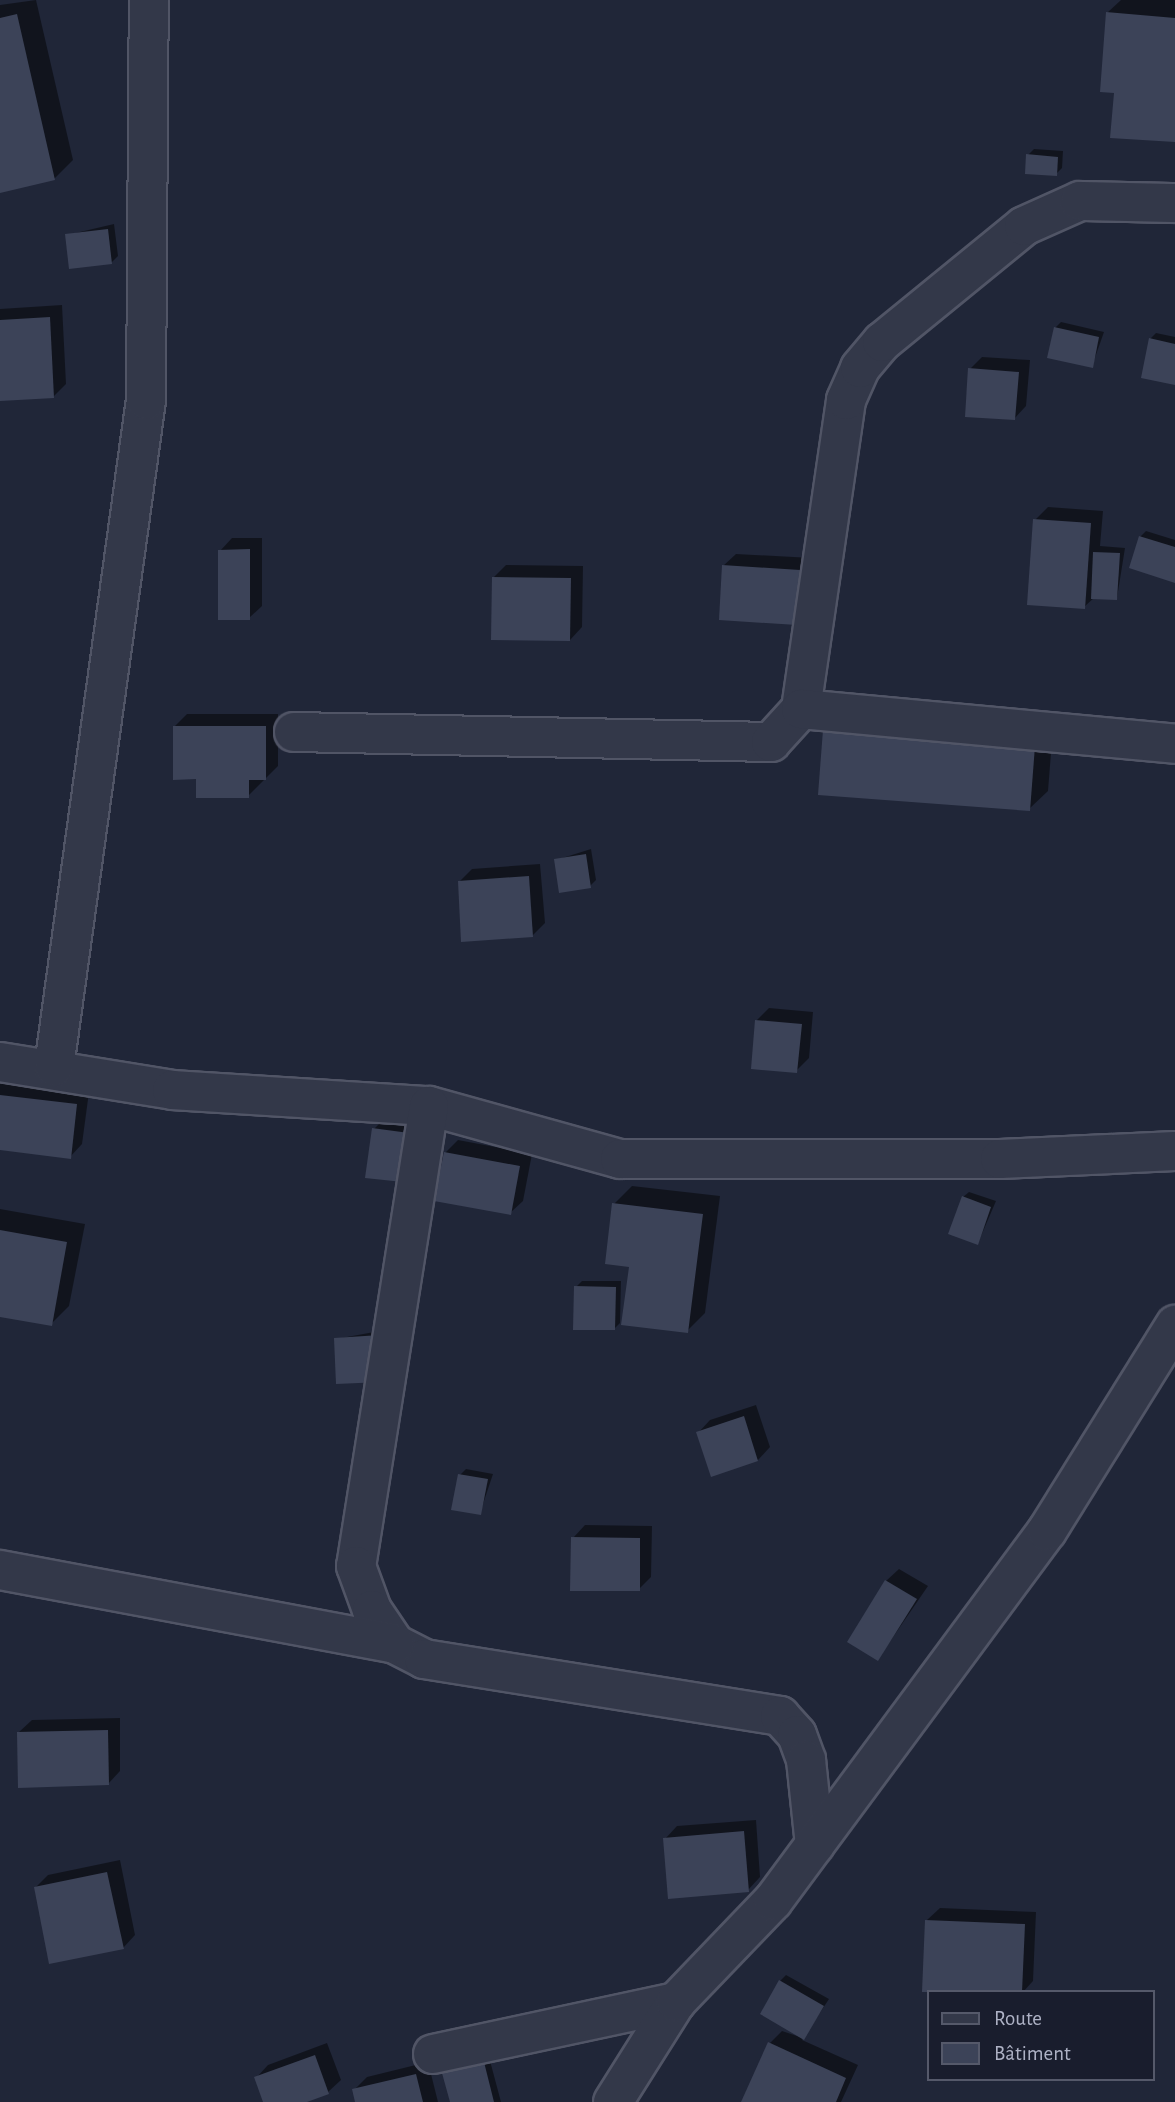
<!DOCTYPE html>
<meta charset="utf-8">
<style>
body{margin:0}
#map{position:relative;width:1175px;height:2102px;overflow:hidden;background:#202638;font-family:"Alegreya Sans",sans-serif}
div>[style]{position:absolute}
[style*='--x']{left:calc(var(--x)*1px);top:calc(var(--y)*1px);width:calc(var(--w)*1px);rotate:calc(var(--a)*1deg)}
.shadow>*{inset:0;background:#0007}
.building>*{inset:0;background:#3c4358}
.roads{filter:drop-shadow(2px 0 #515566) drop-shadow(-2px 0 #515566) drop-shadow(0 2px #515566) drop-shadow(0 -2px #515566)}
.minor>*{height:38px;margin:-19px;padding:0 19px;transform-origin:19px;border-radius:19px;background:#333849}
span{translate:-50% -50%;white-space:nowrap;text-align:center;line-height:1.15;-webkit-text-stroke:5px #191d2d;paint-order:stroke}
.legend{position:absolute;left:927px;top:1990px;width:228px;height:91px;box-sizing:border-box;background:#191d2d;border:2px solid #55596a;margin:0;padding:9px 12px;list-style:none;font-size:21px;color:#aeb2c5}
.legend li{display:flex;align-items:center;gap:14px;height:35px}
.legend b{width:35px;border:2px solid #55596a}
</style>
<div id="map">
<div class="shadow">
<i style="clip-path:polygon(36px 0,73px 160px,55px 178px,0 191px,0 5px)"></i>
<i style="clip-path:polygon(1121px 0,1175px 0,1175px 141px,1116px 92px,1107px 13px)"></i>
<i style="clip-path:polygon(1034px 149px,1063px 151px,1062px 168px,1056px 174px,1028px 155px)"></i>
<i style="clip-path:polygon(114px 224px,118px 256px,112px 262px,67px 235px)"></i>
<i style="clip-path:polygon(62px 305px,66px 384px,54px 396px,0 400px,0 309px)"></i>
<i style="clip-path:polygon(1061px 322px,1104px 332px,1092px 366px,1055px 328px)"></i>
<i style="clip-path:polygon(1156px 333px,1175px 337px,1175px 383px,1150px 339px)"></i>
<i style="clip-path:polygon(982px 357px,1030px 360px,1026px 406px,1014px 419px,970px 369px)"></i>
<i style="clip-path:polygon(1048px 507px,1103px 511px,1100px 546px,1125px 548px,1117px 598px,1095px 597px,1084px 607px,1035px 520px)"></i>
<i style="clip-path:polygon(1146px 531px,1175px 540px,1175px 581px,1140px 537px)"></i>
<i style="clip-path:polygon(232px 538px,262px 538px,262px 606px,249px 618px,220px 551px)"></i>
<i style="clip-path:polygon(736px 554px,812px 558px,809px 611px,723px 566px)"></i>
<i style="clip-path:polygon(506px 565px,583px 566px,582px 627px,570px 640px,493px 578px)"></i>
<i style="clip-path:polygon(843px 713px,1053px 728px,1048px 791px,1029px 809px)"></i>
<i style="clip-path:polygon(187px 714px,278px 714px,278px 766px,248px 796px,198px 778px,175px 726px)"></i>
<i style="clip-path:polygon(591px 849px,596px 880px,590px 886px,556px 860px)"></i>
<i style="clip-path:polygon(540px 864px,545px 923px,532px 936px,459px 882px,472px 869px)"></i>
<i style="clip-path:polygon(769px 1008px,813px 1012px,809px 1058px,796px 1071px,756px 1021px)"></i>
<i style="clip-path:polygon(0 1082px,89px 1092px,82px 1144px,70px 1157px,0 1148px)"></i>
<i style="clip-path:polygon(380px 1123px,414px 1127px,367px 1176px,374px 1129px)"></i>
<i style="clip-path:polygon(458px 1140px,532px 1154px,523px 1201px,510px 1213px,445px 1153px)"></i>
<i style="clip-path:polygon(632px 1186px,720px 1196px,705px 1313px,687px 1331px,631px 1265px,614px 1204px)"></i>
<i style="clip-path:polygon(969px 1192px,996px 1201px,978px 1243px,963px 1197px)"></i>
<i style="clip-path:polygon(0 1209px,85px 1224px,69px 1306px,51px 1324px,0 1315px)"></i>
<i style="clip-path:polygon(582px 1281px,621px 1281px,620px 1323px,614px 1329px,576px 1287px)"></i>
<i style="clip-path:polygon(385px 1330px,381px 1380px,336px 1339px)"></i>
<i style="clip-path:polygon(756px 1405px,770px 1447px,758px 1460px,698px 1433px,710px 1420px)"></i>
<i style="clip-path:polygon(466px 1469px,493px 1474px,480px 1513px,460px 1475px)"></i>
<i style="clip-path:polygon(585px 1525px,652px 1526px,651px 1577px,639px 1589px,573px 1538px)"></i>
<i style="clip-path:polygon(899px 1569px,928px 1586px,878px 1659px,886px 1581px)"></i>
<i style="clip-path:polygon(120px 1718px,120px 1771px,108px 1784px,19px 1732px,32px 1720px)"></i>
<i style="clip-path:polygon(756px 1820px,760px 1877px,748px 1890px,665px 1839px,677px 1826px)"></i>
<i style="clip-path:polygon(120px 1860px,135px 1935px,123px 1948px,36px 1887px,48px 1875px)"></i>
<i style="clip-path:polygon(940px 1908px,1036px 1912px,1033px 1981px,1023px 1992px,970px 1992px,927px 1920px)"></i>
<i style="clip-path:polygon(786px 1975px,829px 1999px,802px 2040px,858px 2065px,841px 2102px,743px 2102px,770px 2043px,782px 2031px,803px 2038px,780px 1981px)"></i>
<i style="clip-path:polygon(327px 2043px,341px 2080px,328px 2092px,302px 2102px,265px 2102px,256px 2078px,268px 2065px)"></i>
<i style="clip-path:polygon(489px 2057px,501px 2102px,452px 2102px,444px 2073px)"></i>
<i style="clip-path:polygon(428px 2062px,438px 2102px,357px 2102px,354px 2090px,367px 2077px)"></i>
</div>
<div class="building">
<i style="clip-path:polygon(1106px 12px,1175px 18px,1175px 142px,1110px 138px,1114px 93px,1100px 92px)"></i>
<i style="clip-path:polygon(17px 14px,55px 180px,0 193px,0 18px)"></i>
<i style="clip-path:polygon(1026px 154px,1058px 157px,1057px 176px,1025px 174px)"></i>
<i style="clip-path:polygon(108px 229px,112px 264px,69px 269px,65px 234px)"></i>
<i style="clip-path:polygon(50px 317px,54px 398px,0 401px,0 320px)"></i>
<i style="clip-path:polygon(1054px 327px,1099px 337px,1093px 368px,1047px 358px)"></i>
<i style="clip-path:polygon(1149px 338px,1175px 344px,1175px 385px,1141px 378px)"></i>
<i style="clip-path:polygon(968px 368px,1019px 372px,1015px 420px,965px 417px)"></i>
<i style="clip-path:polygon(1033px 519px,1091px 523px,1085px 609px,1027px 605px)"></i>
<i style="clip-path:polygon(1139px 536px,1175px 547px,1175px 583px,1129px 568px)"></i>
<i style="clip-path:polygon(250px 549px,250px 620px,218px 620px,218px 550px)"></i>
<i style="clip-path:polygon(1093px 552px,1120px 553px,1117px 600px,1091px 599px)"></i>
<i style="clip-path:polygon(722px 565px,800px 570px,797px 625px,719px 620px)"></i>
<i style="clip-path:polygon(492px 577px,571px 578px,570px 641px,491px 640px)"></i>
<i style="clip-path:polygon(173px 726px,266px 726px,266px 780px,249px 780px,249px 798px,196px 798px,196px 779px,173px 780px)"></i>
<i style="clip-path:polygon(823px 730px,1035px 746px,1030px 811px,818px 795px)"></i>
<i style="clip-path:polygon(586px 854px,591px 888px,559px 893px,554px 859px)"></i>
<i style="clip-path:polygon(529px 876px,533px 937px,461px 942px,458px 881px)"></i>
<i style="clip-path:polygon(755px 1020px,802px 1024px,797px 1073px,751px 1069px)"></i>
<i style="clip-path:polygon(0 1095px,77px 1104px,71px 1159px,0 1150px)"></i>
<i style="clip-path:polygon(372px 1128px,409px 1133px,403px 1182px,365px 1178px)"></i>
<i style="clip-path:polygon(444px 1152px,520px 1166px,511px 1215px,434px 1201px)"></i>
<i style="clip-path:polygon(962px 1196px,991px 1207px,978px 1245px,948px 1234px)"></i>
<i style="clip-path:polygon(612px 1203px,703px 1214px,688px 1333px,621px 1325px,629px 1267px,605px 1264px)"></i>
<i style="clip-path:polygon(0 1230px,67px 1242px,52px 1326px,0 1317px)"></i>
<i style="clip-path:polygon(574px 1286px,616px 1287px,615px 1330px,573px 1330px)"></i>
<i style="clip-path:polygon(380px 1335px,382px 1382px,336px 1384px,334px 1338px)"></i>
<i style="clip-path:polygon(744px 1416px,758px 1461px,711px 1477px,696px 1432px)"></i>
<i style="clip-path:polygon(458px 1474px,488px 1479px,481px 1515px,451px 1510px)"></i>
<i style="clip-path:polygon(571px 1537px,640px 1538px,640px 1591px,570px 1591px)"></i>
<i style="clip-path:polygon(885px 1580px,917px 1599px,878px 1661px,847px 1642px)"></i>
<i style="clip-path:polygon(108px 1730px,109px 1785px,18px 1788px,17px 1732px)"></i>
<i style="clip-path:polygon(744px 1831px,749px 1892px,668px 1899px,663px 1838px)"></i>
<i style="clip-path:polygon(107px 1872px,124px 1949px,49px 1964px,34px 1887px)"></i>
<i style="clip-path:polygon(925px 1920px,1025px 1924px,1022px 1992px,922px 1992px)"></i>
<i style="clip-path:polygon(779px 1980px,824px 2006px,804px 2040px,760px 2014px)"></i>
<i style="clip-path:polygon(768px 2042px,846px 2078px,836px 2102px,741px 2102px)"></i>
<i style="clip-path:polygon(315px 2055px,329px 2094px,307px 2102px,263px 2102px,254px 2077px)"></i>
<i style="clip-path:polygon(484px 2062px,494px 2102px,450px 2102px,442px 2073px)"></i>
<i style="clip-path:polygon(416px 2074px,423px 2102px,355px 2102px,352px 2089px)"></i>
</div>
<div class="roads">
<div class="minor">
<i style="--x:801;--y:709;--w:312;--a:-81.7"></i>
<i style="--x:846;--y:400;--w:35;--a:-66"></i>
<i style="--x:860;--y:368;--w:34;--a:-50"></i>
<i style="--x:882;--y:342;--w:183;--a:-39.2"></i>
<i style="--x:1024;--y:226;--w:61;--a:-24.1"></i>
<i style="--x:1080;--y:201;--w:95;--a:1.2"></i>
<i style="--x:294;--y:732;--w:477;--a:1.2"></i>
<i style="--x:771;--y:742;--w:45;--a:-47.7"></i>
<i style="--x:801;--y:709;--w:376;--a:5.3"></i>
<i style="--x:0;--y:1062;--w:174;--a:9.2"></i>
<i style="--x:172;--y:1090;--w:257;--a:3.6"></i>
<i style="--x:429;--y:1106;--w:198;--a:15.5"></i>
<i style="--x:620;--y:1159;--w:380;--a:0"></i>
<i style="--x:1000;--y:1159;--w:175;--a:-2.6"></i>
<i style="--x:54;--y:1067;--w:673;--a:-82.15"></i>
<i style="--x:146;--y:400;--w:400;--a:-89.6"></i>
<i style="--x:429;--y:1106;--w:466;--a:99"></i>
<i style="--x:356;--y:1566;--w:47;--a:70"></i>
<i style="--x:372;--y:1610;--w:41;--a:55.9"></i>
<i style="--x:395;--y:1644;--w:33;--a:27"></i>
<i style="--x:424;--y:1659;--w:361;--a:9.1"></i>
<i style="--x:780;--y:1716;--w:25;--a:48"></i>
<i style="--x:797;--y:1735;--w:27;--a:70"></i>
<i style="--x:806;--y:1760;--w:85;--a:84"></i>
<i style="--x:0;--y:1570;--w:402;--a:10.6"></i>
<i style="--x:433;--y:2054;--w:249;--a:-12.1"></i>
<i style="--x:613;--y:2102;--w:118;--a:-57.8"></i>
<i style="--x:676;--y:2002;--w:140;--a:-46.2"></i>
<i style="--x:773;--y:1901;--w:460;--a:-53.5"></i>
<i style="--x:1047;--y:1531;--w:243;--a:-58.1"></i>
</div>
</div>
<ul class="legend">
<li><b style="height:9px;background:#333849"></b>Route</li>
<li><b style="height:19px;background:#3c4358"></b>Bâtiment</li>
</ul>
</div>
